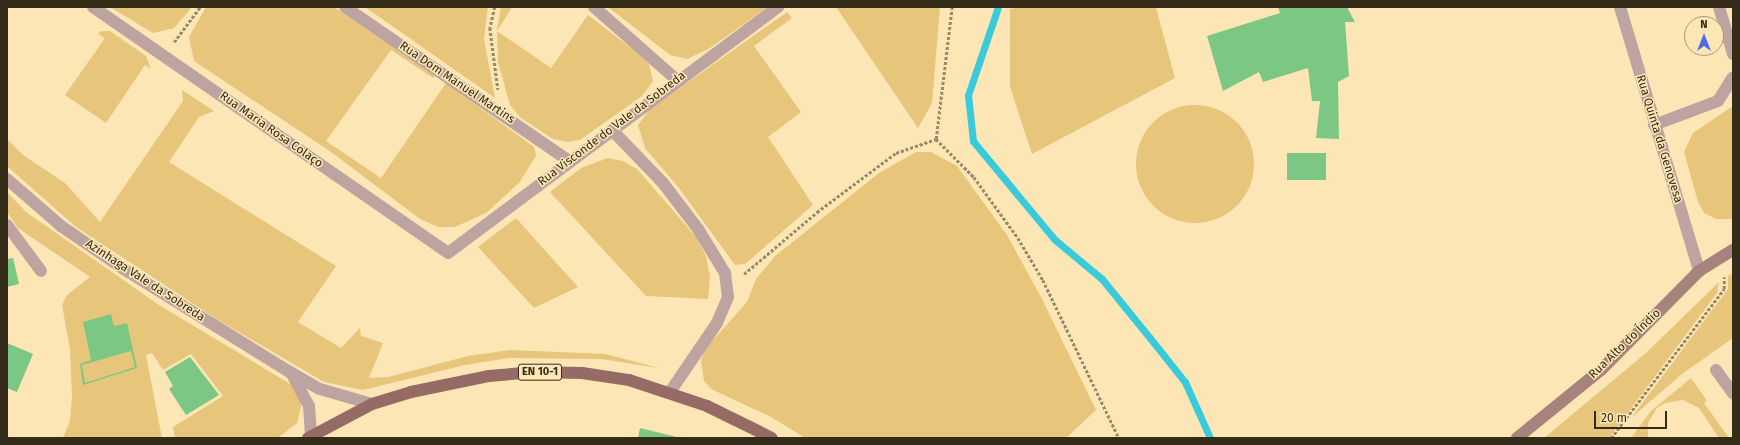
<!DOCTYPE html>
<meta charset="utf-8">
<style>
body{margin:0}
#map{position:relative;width:1740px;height:445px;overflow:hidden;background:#fce6b5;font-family:"Fira Sans",sans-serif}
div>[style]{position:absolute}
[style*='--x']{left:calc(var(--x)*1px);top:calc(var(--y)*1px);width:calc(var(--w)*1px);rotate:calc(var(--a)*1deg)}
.green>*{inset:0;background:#e7c67b}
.round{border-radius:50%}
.stream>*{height:7px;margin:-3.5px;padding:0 3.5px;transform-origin:3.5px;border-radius:3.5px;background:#39cadb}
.building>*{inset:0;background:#7dc785}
.path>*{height:2.5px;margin-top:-1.25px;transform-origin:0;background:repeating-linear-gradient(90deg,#998967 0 3px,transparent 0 5px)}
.service>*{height:12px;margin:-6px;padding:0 6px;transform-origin:6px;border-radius:6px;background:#bea4a1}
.minor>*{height:12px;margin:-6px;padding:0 6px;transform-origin:6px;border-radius:6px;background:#bea4a1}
.secondary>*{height:12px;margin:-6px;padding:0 6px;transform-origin:6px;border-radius:6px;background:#a8837e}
.primary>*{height:12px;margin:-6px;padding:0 6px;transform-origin:6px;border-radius:6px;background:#976b65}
span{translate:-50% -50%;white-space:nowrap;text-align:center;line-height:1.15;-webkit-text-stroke:3px #fce6b5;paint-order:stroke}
.shield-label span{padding:1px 3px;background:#fce6b5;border:1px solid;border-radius:3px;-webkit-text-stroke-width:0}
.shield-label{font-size:11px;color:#342b18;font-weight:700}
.street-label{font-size:12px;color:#342b18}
.frame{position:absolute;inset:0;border:8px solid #342b18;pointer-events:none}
.north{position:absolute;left:1684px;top:16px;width:40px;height:40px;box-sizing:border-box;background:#fce6b5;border:1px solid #ac9b76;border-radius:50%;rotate:0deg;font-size:11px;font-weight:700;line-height:16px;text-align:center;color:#342b18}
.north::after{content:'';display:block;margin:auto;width:14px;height:18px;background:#486ee1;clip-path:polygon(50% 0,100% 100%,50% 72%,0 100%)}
.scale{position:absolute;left:1594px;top:411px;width:73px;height:18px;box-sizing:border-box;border:2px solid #342b18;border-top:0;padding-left:5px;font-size:12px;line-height:14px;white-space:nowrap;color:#342b18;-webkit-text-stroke:3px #fce6b5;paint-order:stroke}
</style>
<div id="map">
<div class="green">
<i style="clip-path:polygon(110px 7px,192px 7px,174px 28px,153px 33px)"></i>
<i style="clip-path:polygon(206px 7px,334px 7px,435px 76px,433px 78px,391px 50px,326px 141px,381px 178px,446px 83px,534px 147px,536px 156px,519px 183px,486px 213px,455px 227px,438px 227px,420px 219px,331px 152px,194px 61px,189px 37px)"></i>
<i style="clip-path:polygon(365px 7px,488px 7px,484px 39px,495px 98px)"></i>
<i style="clip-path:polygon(501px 7px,512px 7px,497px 31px,551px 68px,588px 15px,640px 55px,649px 64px,653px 81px,642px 96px,580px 140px,567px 142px,553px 139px,521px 118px,510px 105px,498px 62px,497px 30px)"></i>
<i style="clip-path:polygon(608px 7px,768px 7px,710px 48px,687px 59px,670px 55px)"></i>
<i style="clip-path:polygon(836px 7px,940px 7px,932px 103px,918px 128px)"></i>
<i style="clip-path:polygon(1020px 7px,1156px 8px,1175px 78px,1032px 154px,1010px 87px,1010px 9px)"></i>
<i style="clip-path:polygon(787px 12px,792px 18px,754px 46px,801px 112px,768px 137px,813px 205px,745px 264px,735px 265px,679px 188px,645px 148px,638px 125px,649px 110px)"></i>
<i style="clip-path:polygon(102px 31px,110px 31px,146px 56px,151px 69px,145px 65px,106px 123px,65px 95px,105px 38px,98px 34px)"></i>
<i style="clip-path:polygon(182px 90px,214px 111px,199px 117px,169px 162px,336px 266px,298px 322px,341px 348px,360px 328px,361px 336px,383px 343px,369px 378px,388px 377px,468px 356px,510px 350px,606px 354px,659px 368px,601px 359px,509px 358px,465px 365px,363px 390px,324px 382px,218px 320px,76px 227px,7px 166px,7px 139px,23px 155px,65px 183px,100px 222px,183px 101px)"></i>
<i class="round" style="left:1136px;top:105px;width:118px;height:118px"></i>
<i style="clip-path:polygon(1733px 106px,1733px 219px,1716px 219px,1704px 213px,1698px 202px,1684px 152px,1693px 133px)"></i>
<i style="clip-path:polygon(916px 152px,931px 152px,957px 166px,1007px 235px,1041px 297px,1096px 410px,1066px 438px,805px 438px,771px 417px,711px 389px,704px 381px,701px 361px,705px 349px,747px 302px,756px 279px,775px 256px,879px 173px)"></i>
<i style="clip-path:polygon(608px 158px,623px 161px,637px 169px,696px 237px,706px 256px,710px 277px,708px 299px,646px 296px,550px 192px,581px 168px)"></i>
<i style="clip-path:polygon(7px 192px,26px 212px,159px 305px,292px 385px,302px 403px,297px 423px,278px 438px,175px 438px,173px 427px,223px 396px,191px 354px,163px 370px,152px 353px,146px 355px,162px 438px,63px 438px,70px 421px,72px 397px,70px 349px,62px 305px,67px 295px,90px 277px,18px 228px,7px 212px)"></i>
<i style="clip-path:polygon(516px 218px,578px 287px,534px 308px,478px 247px)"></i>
<i style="clip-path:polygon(1733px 273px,1733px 338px,1682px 374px,1631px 418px,1728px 289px,1728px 276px)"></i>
<i style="clip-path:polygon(1719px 282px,1717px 293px,1609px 438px,1544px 438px,1647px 352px)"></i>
<i style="clip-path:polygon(1691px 378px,1707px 401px,1704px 403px,1729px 438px,1719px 438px,1699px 408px,1683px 400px,1665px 403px,1657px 408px,1648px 423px,1648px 438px,1631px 438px,1651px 411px)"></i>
</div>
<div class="stream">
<i style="--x:998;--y:7;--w:93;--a:108.8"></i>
<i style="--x:968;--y:95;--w:46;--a:83.8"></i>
<i style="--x:973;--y:141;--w:127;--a:50.4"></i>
<i style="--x:1054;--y:239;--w:62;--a:39.8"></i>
<i style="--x:1102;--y:279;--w:76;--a:50.9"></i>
<i style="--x:1150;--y:338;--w:56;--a:51.5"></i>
<i style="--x:1185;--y:382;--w:61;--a:65.9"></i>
</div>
<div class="building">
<i style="clip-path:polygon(1278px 7px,1347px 7px,1355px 22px,1345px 22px,1349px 76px,1338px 82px,1339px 139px,1316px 138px,1320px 101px,1312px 101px,1308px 68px,1263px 82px,1259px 72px,1223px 91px,1207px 36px,1280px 13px)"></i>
<i style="clip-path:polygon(1287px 153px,1326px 153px,1326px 180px,1287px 180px)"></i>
<i style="clip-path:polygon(13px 258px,19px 284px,7px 287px,7px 259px)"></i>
<i style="clip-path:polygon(evenodd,111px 314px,114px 326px,127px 323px,137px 368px,83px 385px,80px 364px,91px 360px,83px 322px,111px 314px,131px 351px,135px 367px,85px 383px,82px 365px,131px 351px)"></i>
<i style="clip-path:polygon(7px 343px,33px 354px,17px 392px,7px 388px)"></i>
<i style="clip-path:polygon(190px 357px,219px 395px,186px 415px,169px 389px,173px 386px,165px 372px)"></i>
<i style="clip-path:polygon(640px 428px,677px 437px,677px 438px,638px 438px)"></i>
</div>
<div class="path">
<i style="--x:495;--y:7;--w:22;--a:103"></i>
<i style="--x:490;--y:28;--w:62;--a:82.5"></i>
<i style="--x:174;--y:42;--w:44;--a:-53.4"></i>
<i style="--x:936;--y:139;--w:133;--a:-83.1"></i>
<i style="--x:744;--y:274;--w:96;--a:-40.3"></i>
<i style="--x:817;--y:212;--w:99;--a:-36.8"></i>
<i style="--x:896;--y:153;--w:42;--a:-19.3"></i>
<i style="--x:936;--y:139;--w:54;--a:45"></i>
<i style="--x:974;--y:177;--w:75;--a:54.2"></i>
<i style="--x:1018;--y:238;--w:49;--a:59.2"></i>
<i style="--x:1043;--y:280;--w:175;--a:64.3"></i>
<i style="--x:1611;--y:438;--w:187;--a:-52.8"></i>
<i style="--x:1724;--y:289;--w:12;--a:-90"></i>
</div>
<div class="service">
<i style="--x:7;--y:225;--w:57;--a:53.5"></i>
</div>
<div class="minor">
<i style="--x:93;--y:7;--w:432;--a:34.7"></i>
<i style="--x:448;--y:253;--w:412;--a:-36.7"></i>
<i style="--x:345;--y:7;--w:272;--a:34.5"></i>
<i style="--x:594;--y:7;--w:112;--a:41.4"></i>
<i style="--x:1620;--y:7;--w:276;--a:73.3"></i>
<i style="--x:1719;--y:7;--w:49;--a:73.4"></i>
<i style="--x:1654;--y:125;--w:68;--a:-20.6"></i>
<i style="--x:1718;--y:101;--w:28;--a:-58"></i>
<i style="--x:612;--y:130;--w:74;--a:46.1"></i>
<i style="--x:663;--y:183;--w:58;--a:52.7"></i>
<i style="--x:698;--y:229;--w:52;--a:58.5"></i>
<i style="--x:725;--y:273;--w:24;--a:83"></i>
<i style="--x:728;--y:297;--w:28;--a:113"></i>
<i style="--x:717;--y:323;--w:83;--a:124.3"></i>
<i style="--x:7;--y:179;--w:72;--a:41"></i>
<i style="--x:61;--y:226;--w:74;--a:34.5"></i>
<i style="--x:122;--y:268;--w:198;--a:31.8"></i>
<i style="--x:290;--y:372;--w:34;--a:30"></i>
<i style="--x:320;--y:389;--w:54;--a:16.1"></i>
<i style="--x:1716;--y:370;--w:29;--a:54"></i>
<i style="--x:293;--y:376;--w:34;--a:62"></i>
<i style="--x:309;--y:406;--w:30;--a:86"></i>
</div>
<div class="secondary">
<i style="--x:1517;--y:438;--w:109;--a:-39.1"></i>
<i style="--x:1602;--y:369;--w:138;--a:-45.3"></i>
<i style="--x:1699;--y:271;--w:40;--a:-32"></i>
</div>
<div class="primary">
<i style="--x:308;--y:438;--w:72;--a:-28"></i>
<i style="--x:372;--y:404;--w:41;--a:-17.1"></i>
<i style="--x:411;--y:392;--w:80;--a:-11.6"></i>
<i style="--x:489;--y:376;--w:46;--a:-5"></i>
<i style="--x:535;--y:372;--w:47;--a:1.2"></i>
<i style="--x:582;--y:373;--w:48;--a:8.5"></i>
<i style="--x:629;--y:380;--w:82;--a:18.4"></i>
<i style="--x:707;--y:406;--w:72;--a:26.2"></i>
</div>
<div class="shield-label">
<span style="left:540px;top:372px">EN 10-1</span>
</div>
<div class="street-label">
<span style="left:457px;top:83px;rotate:34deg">Rua Dom Manuel Martins</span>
<span style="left:612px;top:129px;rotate:-37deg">Rua Visconde do Vale da Sobreda</span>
<span style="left:271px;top:130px;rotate:35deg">Rua Maria Rosa Colaço</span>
<span style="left:1659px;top:139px;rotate:73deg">Rua Quinta da Genovesa</span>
<span style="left:145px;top:281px;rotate:33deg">Azinhaga Vale da Sobreda</span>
<span style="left:1625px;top:344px;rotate:-44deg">Rua Alto do Índio</span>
</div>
<div class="frame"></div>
<div class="north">N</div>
<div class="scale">20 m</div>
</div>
